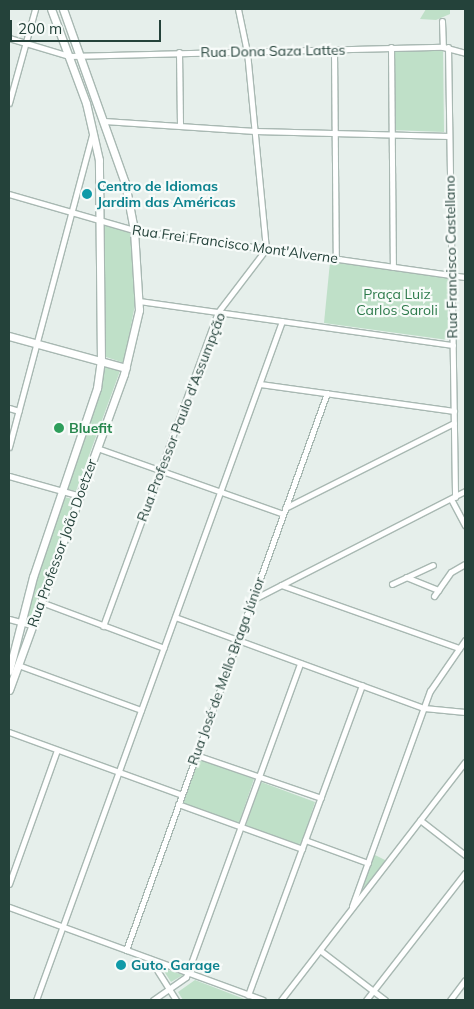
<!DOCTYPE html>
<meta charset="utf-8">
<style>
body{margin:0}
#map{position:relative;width:474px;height:1009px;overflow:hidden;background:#e6efeb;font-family:Mulish,sans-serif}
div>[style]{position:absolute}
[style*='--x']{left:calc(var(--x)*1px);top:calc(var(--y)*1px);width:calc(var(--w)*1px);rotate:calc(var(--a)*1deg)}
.green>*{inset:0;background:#bfe0c8}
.roads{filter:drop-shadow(1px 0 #a8b8b2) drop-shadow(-1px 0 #a8b8b2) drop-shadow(0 1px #a8b8b2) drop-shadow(0 -1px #a8b8b2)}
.minor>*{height:5px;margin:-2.5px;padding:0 2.5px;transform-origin:2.5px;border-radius:2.5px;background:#fff}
.secondary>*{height:7px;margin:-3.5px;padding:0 3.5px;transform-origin:3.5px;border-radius:3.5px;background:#fff}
.dots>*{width:14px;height:14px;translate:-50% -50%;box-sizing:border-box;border:2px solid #f7fbf9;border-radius:50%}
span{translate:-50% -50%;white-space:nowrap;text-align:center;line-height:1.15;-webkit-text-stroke:4.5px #f7fbf9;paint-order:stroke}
.street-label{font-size:14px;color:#24423a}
.culture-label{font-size:14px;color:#0d838f;font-weight:700}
.left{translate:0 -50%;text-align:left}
.park-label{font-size:14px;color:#2d7a4b}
.leisure-label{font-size:14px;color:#27864d;font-weight:700}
.frame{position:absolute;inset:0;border:10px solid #24423a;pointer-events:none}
.scale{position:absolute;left:10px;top:20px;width:151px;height:22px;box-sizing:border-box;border:2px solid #24423a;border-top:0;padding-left:6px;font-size:15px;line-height:18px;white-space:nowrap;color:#24423a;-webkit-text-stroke:4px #f7fbf9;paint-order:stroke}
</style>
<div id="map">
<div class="green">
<i style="clip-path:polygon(426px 9px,450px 9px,450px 14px,436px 20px,420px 19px)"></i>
<i style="clip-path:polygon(443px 50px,444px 132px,392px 130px,393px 51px)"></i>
<i style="clip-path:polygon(104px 225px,130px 231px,136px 299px,124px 363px,106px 357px)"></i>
<i style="clip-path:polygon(330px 262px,449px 277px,448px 340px,324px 323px)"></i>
<i style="clip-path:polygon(105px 366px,120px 371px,76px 491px,67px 489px)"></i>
<i style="clip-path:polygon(63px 497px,74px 499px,30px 621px,24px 619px)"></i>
<i style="clip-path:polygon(198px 759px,254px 779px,239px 823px,183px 804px)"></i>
<i style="clip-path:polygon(261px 782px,315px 802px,302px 843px,296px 845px,246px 825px)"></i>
<i style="clip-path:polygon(373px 854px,387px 861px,366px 889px,362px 887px)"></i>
<i style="clip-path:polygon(162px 968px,183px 975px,171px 982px)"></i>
<i style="clip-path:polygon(195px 980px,247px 1000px,183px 1000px,178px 992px)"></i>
</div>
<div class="roads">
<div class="minor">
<i style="--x:442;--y:21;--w:26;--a:88"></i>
<i style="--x:9;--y:38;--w:63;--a:16.7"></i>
<i style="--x:69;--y:56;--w:374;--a:-1.4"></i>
<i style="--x:443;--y:47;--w:23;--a:15"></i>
<i style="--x:391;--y:47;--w:220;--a:89.5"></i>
<i style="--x:448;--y:47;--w:450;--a:89.1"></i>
<i style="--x:334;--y:50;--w:209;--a:89.5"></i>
<i style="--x:179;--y:52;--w:72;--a:89.2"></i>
<i style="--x:9;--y:103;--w:98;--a:-74.5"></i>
<i style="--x:104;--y:121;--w:151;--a:3.8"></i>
<i style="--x:255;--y:131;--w:194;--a:1.5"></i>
<i style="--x:9;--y:194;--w:130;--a:16.1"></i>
<i style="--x:134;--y:230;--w:334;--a:8.1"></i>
<i style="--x:139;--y:301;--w:317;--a:8"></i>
<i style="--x:260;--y:384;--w:196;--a:7.9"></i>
<i style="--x:9;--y:408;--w:10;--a:17"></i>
<i style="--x:9;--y:447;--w:322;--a:-75.1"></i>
<i style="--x:97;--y:448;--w:197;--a:19.5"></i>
<i style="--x:9;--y:476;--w:74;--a:15.7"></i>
<i style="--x:451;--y:499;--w:30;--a:62"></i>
<i style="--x:285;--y:508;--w:189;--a:-26.7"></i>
<i style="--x:406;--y:577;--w:35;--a:22"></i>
<i style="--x:392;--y:584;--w:45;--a:-24.9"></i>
<i style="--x:281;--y:585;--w:189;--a:19.5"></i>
<i style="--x:434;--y:596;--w:29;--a:-55"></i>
<i style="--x:451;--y:572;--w:16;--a:-30"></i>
<i style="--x:252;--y:600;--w:239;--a:-27.1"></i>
<i style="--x:41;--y:602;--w:131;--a:20.5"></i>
<i style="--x:175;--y:617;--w:265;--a:20.1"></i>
<i style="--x:424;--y:708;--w:41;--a:5.6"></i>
<i style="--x:9;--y:619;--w:24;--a:15"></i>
<i style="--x:103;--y:626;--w:334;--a:-69.9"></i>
<i style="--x:218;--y:312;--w:79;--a:-52.7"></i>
<i style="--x:266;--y:249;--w:198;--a:-95.5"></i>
<i style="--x:247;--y:52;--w:44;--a:-101.8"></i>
<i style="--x:18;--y:665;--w:131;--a:20.1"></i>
<i style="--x:9;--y:732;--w:184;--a:20"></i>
<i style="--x:196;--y:755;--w:132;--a:19"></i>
<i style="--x:178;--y:804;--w:132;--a:19.9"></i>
<i style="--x:420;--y:820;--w:57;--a:37.9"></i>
<i style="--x:305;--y:840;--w:67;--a:20.1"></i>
<i style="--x:9;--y:884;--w:142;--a:-70.3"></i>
<i style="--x:352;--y:906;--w:229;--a:-70.1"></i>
<i style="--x:430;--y:691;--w:62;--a:-55.5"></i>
<i style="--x:9;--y:907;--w:270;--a:20.1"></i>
<i style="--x:126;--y:950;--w:592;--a:-70.16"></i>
<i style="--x:321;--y:951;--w:81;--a:37.4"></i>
<i style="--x:150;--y:959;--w:49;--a:57.6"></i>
<i style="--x:248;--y:995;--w:330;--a:-69.8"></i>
<i style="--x:36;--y:1000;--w:722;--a:-70.08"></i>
<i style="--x:153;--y:1000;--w:40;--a:-34.9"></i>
<i style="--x:186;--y:977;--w:334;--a:-70"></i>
<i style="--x:281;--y:1000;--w:301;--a:-52.3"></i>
<i style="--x:366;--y:1000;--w:161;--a:-52.1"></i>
<i style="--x:450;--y:1000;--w:25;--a:-53"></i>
</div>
<div class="secondary">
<i style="--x:9;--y:336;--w:121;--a:15.3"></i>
<i style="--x:9;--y:671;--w:97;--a:-75.7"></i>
<i style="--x:33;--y:577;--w:200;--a:-71.3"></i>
<i style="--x:97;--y:388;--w:27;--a:-82"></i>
<i style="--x:101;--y:361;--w:201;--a:-90.6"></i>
<i style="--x:99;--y:160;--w:58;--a:-102.8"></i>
<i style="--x:86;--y:103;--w:100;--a:-110.4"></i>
<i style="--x:9;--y:690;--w:336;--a:-70"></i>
<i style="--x:124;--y:374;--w:66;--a:-76.8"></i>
<i style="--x:139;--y:310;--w:80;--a:-93.6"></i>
<i style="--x:134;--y:230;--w:48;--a:-100.8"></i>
<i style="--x:125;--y:183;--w:185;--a:-109.6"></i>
</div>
</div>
<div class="dots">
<i style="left:87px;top:194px;background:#0f9aa8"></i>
<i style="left:59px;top:428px;background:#2e9e5b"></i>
<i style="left:121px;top:965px;background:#0f9aa8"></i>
</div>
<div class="street-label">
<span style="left:273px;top:51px;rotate:-1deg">Rua Dona Saza Lattes</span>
<span style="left:235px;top:244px;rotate:8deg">Rua Frei Francisco Mont'Alverne</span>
<span style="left:451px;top:257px;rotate:-91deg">Rua Francisco Castellano</span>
<span style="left:181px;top:417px;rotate:-69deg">Rua Professor Paulo d'Assumpção</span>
<span style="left:62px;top:543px;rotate:-70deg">Rua Professor João Doetzer</span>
<span style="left:226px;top:671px;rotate:-70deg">Rua José de Mello Braga Júnior</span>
</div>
<div class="culture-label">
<span class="left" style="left:97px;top:194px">Centro de Idiomas<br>Jardim das Américas</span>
<span class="left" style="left:131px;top:965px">Guto. Garage</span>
</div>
<div class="park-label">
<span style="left:397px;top:302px">Praça Luiz<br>Carlos Saroli</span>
</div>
<div class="leisure-label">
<span class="left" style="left:69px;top:428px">Bluefit</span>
</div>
<div class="frame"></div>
<div class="scale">200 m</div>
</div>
